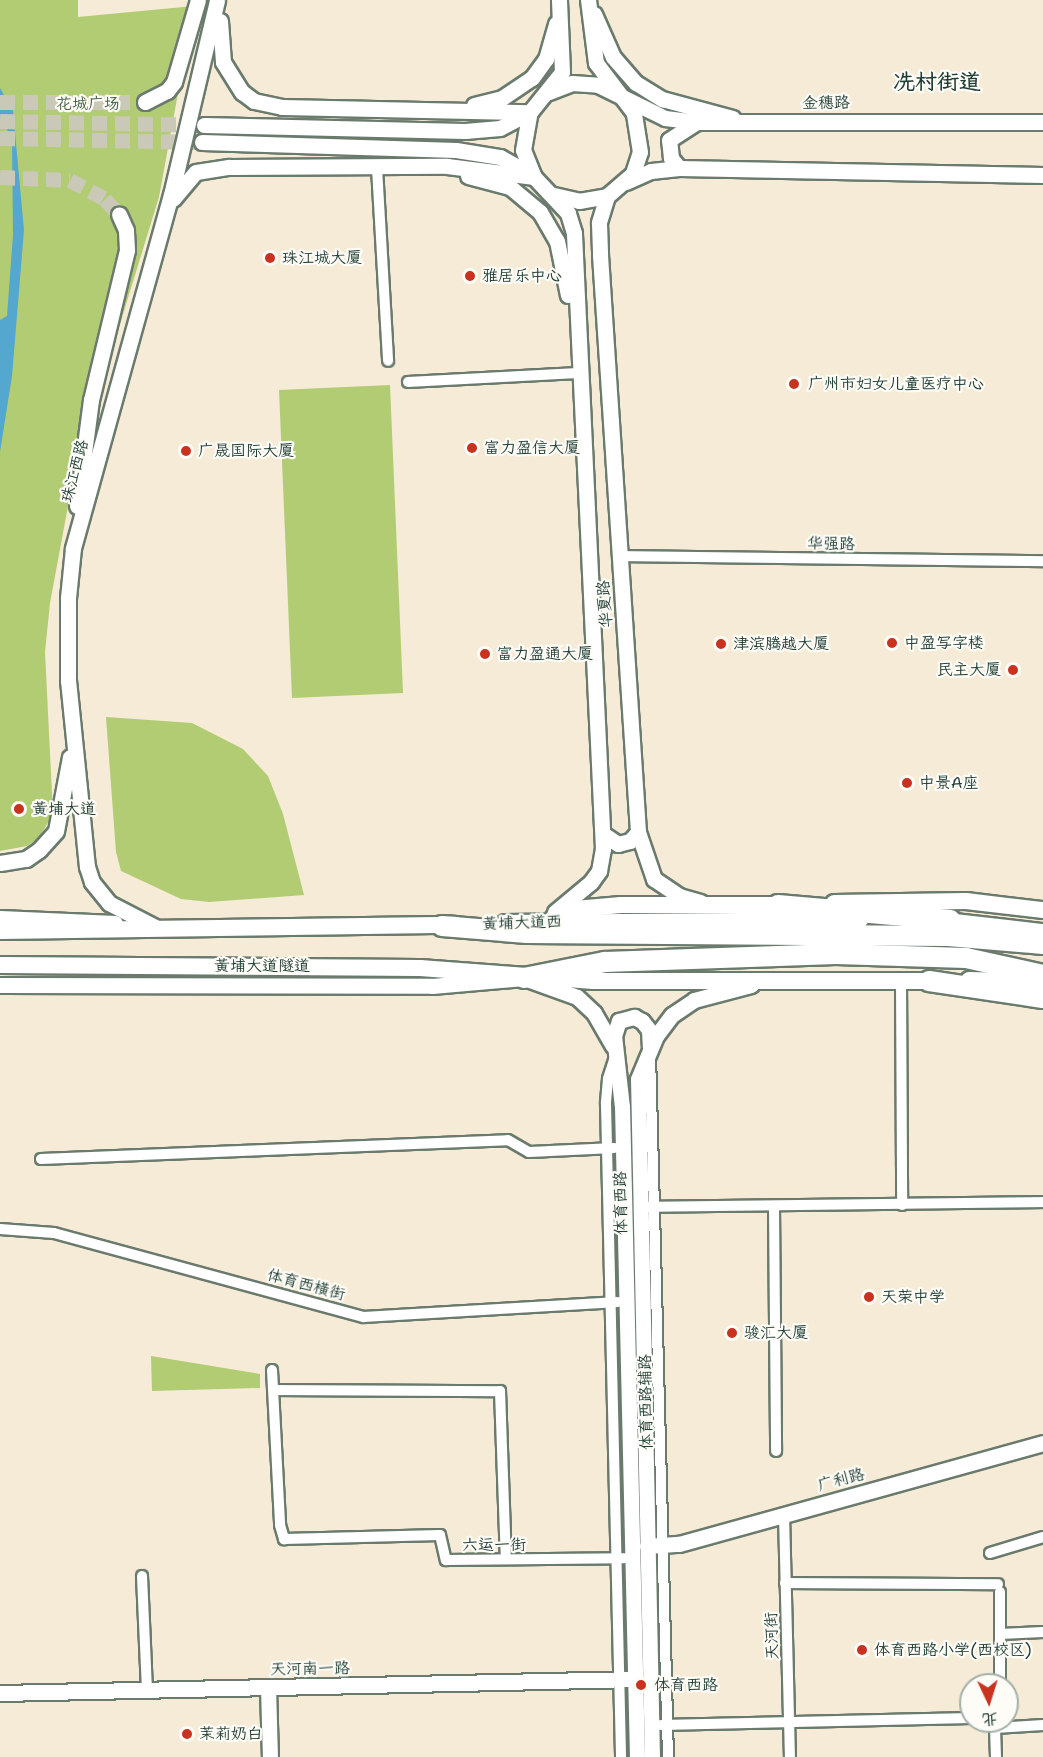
<!DOCTYPE html>
<meta charset="utf-8">
<style>
body{margin:0}
#map{position:relative;width:1043px;height:1757px;overflow:hidden;background:#f5ebd6;font-family:"Shantell Sans","LXGW WenKai TC",sans-serif}
div>[style]{position:absolute}
[style*='--x']{left:calc(var(--x)*1px);top:calc(var(--y)*1px);width:calc(var(--w)*1px);rotate:calc(var(--a)*1deg)}
.green>*{inset:0;background:#b1cc72}
.water>*{inset:0;background:#54a7cf}
.secondary-tunnel>*{height:15px;margin-top:-7.5px;transform-origin:0;background:repeating-linear-gradient(90deg,#cac8b6 0 15px,transparent 0 23px)}
.roads{filter:drop-shadow(2px 0 #6a7a6d) drop-shadow(-2px 0 #6a7a6d) drop-shadow(0 2px #6a7a6d) drop-shadow(0 -2px #6a7a6d)}
.street>*{height:10px;margin:-5px;padding:0 5px;transform-origin:5px;border-radius:5px;background:#fff}
.secondary>*{height:15px;margin:-7.5px;padding:0 7.5px;transform-origin:7.5px;border-radius:7.5px;background:#fff}
.primary>*{height:16px;margin:-8px;padding:0 8px;transform-origin:8px;border-radius:8px;background:#fff}
.highway>*{height:20px;margin:-10px;padding:0 10px;transform-origin:10px;border-radius:10px;background:#fff}
.dots>*{width:16px;height:16px;translate:-50% -50%;box-sizing:border-box;border:3px solid #fdfcf7;border-radius:50%}
span{translate:-50% -50%;white-space:nowrap;text-align:center;line-height:1.15;-webkit-text-stroke:4.5px #fdfcf7;paint-order:stroke}
.street-label{font-size:16px;color:#1f3d34}
.park-label{font-size:16px;color:#446144}
.poi-label{font-size:16px;color:#1f3d34}
.left{translate:0 -50%;text-align:left}
.right{translate:-100% -50%;text-align:right}
.district-label{font-size:22px;color:#1f3d34;font-weight:700}
.north{position:absolute;left:959px;top:1673px;width:60px;height:60px;box-sizing:border-box;background:#fdfcf7;border:2px solid #a4b0a9;border-radius:50%;rotate:176deg;font-size:16px;font-weight:700;line-height:24px;text-align:center;color:#1f3d34}
.north::after{content:'';display:block;margin:auto;width:21px;height:27px;background:#c8321e;clip-path:polygon(50% 0,100% 100%,50% 72%,0 100%)}
</style>
<div id="map">
<div class="green">
<i style="clip-path:polygon(0 0,78px 0,78px 17px,194px 6px,159px 197px,74px 474px,50px 603px,45px 652px,53px 814px,39px 838px,27px 846px,0 851px)"></i>
<i style="clip-path:polygon(390px 385px,403px 693px,292px 698px,279px 390px)"></i>
<i style="clip-path:polygon(106px 717px,192px 723px,243px 749px,268px 776px,283px 814px,304px 895px,209px 902px,181px 899px,121px 871px,116px 852px)"></i>
<i style="clip-path:polygon(151px 1356px,260px 1374px,260px 1388px,152px 1391px)"></i>
</div>
<div class="water">
<i style="clip-path:polygon(0 88px,13px 111px,24px 230px,12px 376px,0 452px,0 320px,7px 316px,13px 235px,12px 144px,6px 126px,0 124px)"></i>
</div>
<div class="secondary-tunnel">
<i style="--x:0;--y:102;--w:145;--a:0"></i>
<i style="--x:0;--y:121;--w:201;--a:1.1"></i>
<i style="--x:0;--y:138;--w:202;--a:1.1"></i>
<i style="--x:0;--y:177;--w:70;--a:2.5"></i>
<i style="--x:70;--y:180;--w:40;--a:28"></i>
<i style="--x:105;--y:199;--w:21;--a:47"></i>
</div>
<div class="roads">
<div class="street">
<i style="--x:377;--y:168;--w:193;--a:86.7"></i>
<i style="--x:408;--y:382;--w:170;--a:-3"></i>
<i style="--x:620;--y:556;--w:423;--a:0.7"></i>
<i style="--x:901;--y:981;--w:224;--a:89.7"></i>
<i style="--x:650;--y:1053;--w:704;--a:88.54"></i>
<i style="--x:615;--y:1057;--w:23;--a:108"></i>
<i style="--x:608;--y:1079;--w:25;--a:95"></i>
<i style="--x:606;--y:1104;--w:653;--a:88.68"></i>
<i style="--x:41;--y:1159;--w:467;--a:-2.3"></i>
<i style="--x:508;--y:1140;--w:24;--a:30"></i>
<i style="--x:529;--y:1152;--w:85;--a:-2.7"></i>
<i style="--x:639;--y:1207;--w:404;--a:-0.7"></i>
<i style="--x:774;--y:1208;--w:243;--a:89.5"></i>
<i style="--x:0;--y:1229;--w:54;--a:4.2"></i>
<i style="--x:54;--y:1233;--w:321;--a:15.2"></i>
<i style="--x:364;--y:1317;--w:254;--a:-3.4"></i>
<i style="--x:272;--y:1370;--w:155;--a:87"></i>
<i style="--x:280;--y:1525;--w:15;--a:74"></i>
<i style="--x:284;--y:1539;--w:156;--a:-1.5"></i>
<i style="--x:440;--y:1535;--w:26;--a:77"></i>
<i style="--x:446;--y:1560;--w:178;--a:-0.6"></i>
<i style="--x:274;--y:1390;--w:226;--a:0.3"></i>
<i style="--x:500;--y:1391;--w:168;--a:88"></i>
<i style="--x:784;--y:1514;--w:243;--a:88.6"></i>
<i style="--x:990;--y:1553;--w:55;--a:-16.8"></i>
<i style="--x:142;--y:1576;--w:114;--a:87.5"></i>
<i style="--x:785;--y:1583;--w:213;--a:0.3"></i>
<i style="--x:1000;--y:1592;--w:93;--a:90"></i>
<i style="--x:1000;--y:1634;--w:43;--a:-2.7"></i>
<i style="--x:661;--y:1725;--w:310;--a:-1.3"></i>
<i style="--x:996;--y:1757;--w:29;--a:-92"></i>
<i style="--x:995;--y:1728;--w:48;--a:-3.6"></i>
</div>
<div class="secondary">
<i style="--x:594;--y:14;--w:47;--a:66.2"></i>
<i style="--x:613;--y:57;--w:35;--a:49"></i>
<i style="--x:636;--y:83;--w:31;--a:32"></i>
<i style="--x:662;--y:99;--w:73;--a:15"></i>
<i style="--x:220;--y:21;--w:41;--a:85.8"></i>
<i style="--x:223;--y:62;--w:36;--a:58"></i>
<i style="--x:242;--y:92;--w:15;--a:37"></i>
<i style="--x:254;--y:101;--w:29;--a:12"></i>
<i style="--x:282;--y:107;--w:248;--a:1.2"></i>
<i style="--x:549;--y:92;--w:25;--a:-21"></i>
<i style="--x:572;--y:83;--w:26;--a:4"></i>
<i style="--x:598;--y:85;--w:75;--a:26.2"></i>
<i style="--x:665;--y:118;--w:34;--a:7"></i>
<i style="--x:699;--y:122;--w:344;--a:0"></i>
<i style="--x:145;--y:102;--w:25;--a:-27"></i>
<i style="--x:167;--y:91;--w:11;--a:-52"></i>
<i style="--x:174;--y:82;--w:85;--a:-73.7"></i>
<i style="--x:474;--y:105;--w:29;--a:-14"></i>
<i style="--x:502;--y:98;--w:36;--a:-34"></i>
<i style="--x:532;--y:78;--w:24;--a:-54"></i>
<i style="--x:546;--y:59;--w:37;--a:-74"></i>
<i style="--x:204;--y:125;--w:261;--a:1.3"></i>
<i style="--x:465;--y:131;--w:35;--a:-5"></i>
<i style="--x:500;--y:128;--w:34;--a:-28"></i>
<i style="--x:202;--y:142;--w:254;--a:1.8"></i>
<i style="--x:456;--y:150;--w:45;--a:9"></i>
<i style="--x:500;--y:157;--w:33;--a:29"></i>
<i style="--x:679;--y:168;--w:13;--a:-129"></i>
<i style="--x:671;--y:158;--w:18;--a:-96"></i>
<i style="--x:669;--y:140;--w:33;--a:-33"></i>
<i style="--x:468;--y:176;--w:43;--a:14.7"></i>
<i style="--x:510;--y:187;--w:39;--a:40"></i>
<i style="--x:540;--y:212;--w:34;--a:60"></i>
<i style="--x:557;--y:241;--w:55;--a:78.5"></i>
<i style="--x:626;--y:182;--w:27;--a:-24"></i>
<i style="--x:651;--y:171;--w:28;--a:-6"></i>
<i style="--x:679;--y:168;--w:364;--a:1.1"></i>
<i style="--x:554;--y:195;--w:26;--a:13"></i>
<i style="--x:579;--y:201;--w:28;--a:-10"></i>
<i style="--x:607;--y:196;--w:35;--a:-41"></i>
<i style="--x:633;--y:173;--w:22;--a:-72"></i>
<i style="--x:640;--y:152;--w:39;--a:-99"></i>
<i style="--x:634;--y:113;--w:63;--a:-127.2"></i>
<i style="--x:596;--y:63;--w:64;--a:-97.2"></i>
<i style="--x:607;--y:196;--w:28;--a:107"></i>
<i style="--x:599;--y:223;--w:32;--a:88"></i>
<i style="--x:600;--y:255;--w:578;--a:86.23"></i>
<i style="--x:638;--y:832;--w:50;--a:71.2"></i>
<i style="--x:654;--y:879;--w:30;--a:34"></i>
<i style="--x:679;--y:896;--w:22;--a:16"></i>
<i style="--x:173;--y:199;--w:35;--a:-50"></i>
<i style="--x:196;--y:172;--w:33;--a:-9"></i>
<i style="--x:229;--y:167;--w:218;--a:-0.3"></i>
<i style="--x:447;--y:166;--w:88;--a:7.2"></i>
<i style="--x:77;--y:506;--w:107;--a:-82.5"></i>
<i style="--x:91;--y:400;--w:154;--a:-76.5"></i>
<i style="--x:127;--y:250;--w:20;--a:-93"></i>
<i style="--x:126;--y:230;--w:17;--a:-114"></i>
<i style="--x:603;--y:834;--w:18;--a:34"></i>
<i style="--x:618;--y:844;--w:12;--a:-14"></i>
<i style="--x:630;--y:841;--w:12;--a:-48"></i>
<i style="--x:0;--y:863;--w:26;--a:-9"></i>
<i style="--x:26;--y:859;--w:16;--a:-35"></i>
<i style="--x:39;--y:850;--w:25;--a:-48"></i>
<i style="--x:56;--y:831;--w:75;--a:-79.3"></i>
<i style="--x:555;--y:912;--w:47;--a:-39.8"></i>
<i style="--x:591;--y:882;--w:14;--a:-54"></i>
<i style="--x:599;--y:871;--w:22;--a:-80"></i>
<i style="--x:603;--y:849;--w:617;--a:-92.7"></i>
<i style="--x:574;--y:233;--w:21;--a:-107"></i>
<i style="--x:568;--y:213;--w:50;--a:-133.4"></i>
<i style="--x:534;--y:177;--w:29;--a:-112"></i>
<i style="--x:523;--y:150;--w:39;--a:-80"></i>
<i style="--x:530;--y:112;--w:51;--a:-51.3"></i>
<i style="--x:562;--y:72;--w:72;--a:-92.4"></i>
<i style="--x:0;--y:918;--w:115;--a:2.5"></i>
<i style="--x:157;--y:928;--w:54;--a:-152.5"></i>
<i style="--x:109;--y:903;--w:27;--a:-129"></i>
<i style="--x:92;--y:882;--w:16;--a:-108"></i>
<i style="--x:87;--y:867;--w:187;--a:-95.8"></i>
<i style="--x:68;--y:681;--w:83;--a:-90"></i>
<i style="--x:68;--y:598;--w:50;--a:-84.3"></i>
<i style="--x:73;--y:548;--w:366;--a:-74.5"></i>
<i style="--x:171;--y:195;--w:200;--a:-76.7"></i>
<i style="--x:0;--y:985;--w:432;--a:0.1"></i>
<i style="--x:432;--y:986;--w:92;--a:-5"></i>
<i style="--x:524;--y:978;--w:56;--a:19.7"></i>
<i style="--x:577;--y:997;--w:23;--a:43"></i>
<i style="--x:594;--y:1013;--w:38;--a:60"></i>
<i style="--x:647;--y:1546;--w:32;--a:-4"></i>
<i style="--x:679;--y:1544;--w:378;--a:-15.5"></i>
<i style="--x:268;--y:1687;--w:70;--a:88.4"></i>
<i style="--x:0;--y:1693;--w:636;--a:-1.26"></i>
<i style="--x:637;--y:1757;--w:650;--a:-91.32"></i>
<i style="--x:622;--y:1107;--w:71;--a:-96.4"></i>
<i style="--x:614;--y:1036;--w:16;--a:-72"></i>
<i style="--x:619;--y:1021;--w:16;--a:-15"></i>
<i style="--x:634;--y:1017;--w:9;--a:27"></i>
<i style="--x:642;--y:1021;--w:11;--a:52"></i>
<i style="--x:649;--y:1030;--w:17;--a:87"></i>
<i style="--x:652;--y:1757;--w:678;--a:-91.18"></i>
<i style="--x:638;--y:1079;--w:47;--a:-67.3"></i>
<i style="--x:656;--y:1036;--w:26;--a:-53"></i>
<i style="--x:672;--y:1015;--w:27;--a:-34"></i>
<i style="--x:694;--y:1000;--w:59;--a:-14.7"></i>
</div>
<div class="primary">
<i style="--x:834;--y:903;--w:132;--a:-0.9"></i>
<i style="--x:966;--y:901;--w:78;--a:6.7"></i>
<i style="--x:554;--y:917;--w:22;--a:-21"></i>
<i style="--x:575;--y:909;--w:46;--a:-5"></i>
<i style="--x:621;--y:905;--w:170;--a:0"></i>
<i style="--x:937;--y:920;--w:107;--a:6.5"></i>
<i style="--x:505;--y:923;--w:355;--a:-0.5"></i>
<i style="--x:0;--y:931;--w:455;--a:-0.8"></i>
<i style="--x:0;--y:965;--w:420;--a:0.4"></i>
<i style="--x:420;--y:968;--w:174;--a:4.3"></i>
<i style="--x:594;--y:981;--w:347;--a:0"></i>
<i style="--x:969;--y:980;--w:74;--a:1.5"></i>
</div>
<div class="highway">
<i style="--x:778;--y:905;--w:173;--a:5"></i>
<i style="--x:442;--y:926;--w:85;--a:4.7"></i>
<i style="--x:527;--y:933;--w:421;--a:0.4"></i>
<i style="--x:948;--y:936;--w:95;--a:4.8"></i>
<i style="--x:524;--y:978;--w:83;--a:-11.2"></i>
<i style="--x:605;--y:962;--w:231;--a:-2"></i>
<i style="--x:836;--y:954;--w:130;--a:1.8"></i>
<i style="--x:966;--y:958;--w:79;--a:12.4"></i>
<i style="--x:929;--y:981;--w:115;--a:8.5"></i>
</div>
</div>
<div class="dots">
<i style="left:270px;top:258px;background:#c8321e"></i>
<i style="left:470px;top:276px;background:#c8321e"></i>
<i style="left:794px;top:384px;background:#c8321e"></i>
<i style="left:472px;top:448px;background:#c8321e"></i>
<i style="left:186px;top:451px;background:#c8321e"></i>
<i style="left:892px;top:643px;background:#c8321e"></i>
<i style="left:721px;top:644px;background:#c8321e"></i>
<i style="left:485px;top:654px;background:#c8321e"></i>
<i style="left:1013px;top:670px;background:#c8321e"></i>
<i style="left:907px;top:783px;background:#c8321e"></i>
<i style="left:19px;top:809px;background:#c8321e"></i>
<i style="left:869px;top:1297px;background:#c8321e"></i>
<i style="left:732px;top:1333px;background:#c8321e"></i>
<i style="left:862px;top:1650px;background:#c8321e"></i>
<i style="left:641px;top:1685px;background:#c8321e"></i>
<i style="left:187px;top:1734px;background:#c8321e"></i>
</div>
<div class="street-label">
<span style="left:826px;top:103px;rotate:-1deg">金穗路</span>
<span style="left:75px;top:471px;rotate:-75deg">珠江西路</span>
<span style="left:831px;top:544px;rotate:1deg">华强路</span>
<span style="left:605px;top:604px;rotate:-94deg">华夏路</span>
<span style="left:522px;top:923px;rotate:-2deg">黄埔大道西</span>
<span style="left:262px;top:966px">黄埔大道隧道</span>
<span style="left:621px;top:1203px;rotate:-91deg">体育西路</span>
<span style="left:306px;top:1285px;rotate:15deg">体育西横街</span>
<span style="left:646px;top:1402px;rotate:-91deg">体育西路辅路</span>
<span style="left:841px;top:1480px;rotate:-15deg">广利路</span>
<span style="left:494px;top:1545px">六运一街</span>
<span style="left:772px;top:1636px;rotate:-92deg">天河街</span>
<span style="left:310px;top:1669px;rotate:-1deg">天河南一路</span>
</div>
<div class="park-label">
<span style="left:88px;top:104px">花城广场</span>
</div>
<div class="poi-label">
<span class="left" style="left:282px;top:258px">珠江城大厦</span>
<span class="left" style="left:482px;top:276px">雅居乐中心</span>
<span class="left" style="left:808px;top:384px">广州市妇女儿童医疗中心</span>
<span class="left" style="left:484px;top:448px">富力盈信大厦</span>
<span class="left" style="left:198px;top:451px">广晟国际大厦</span>
<span class="left" style="left:904px;top:643px">中盈写字楼</span>
<span class="left" style="left:733px;top:644px">津滨腾越大厦</span>
<span class="left" style="left:497px;top:654px">富力盈通大厦</span>
<span class="right" style="left:1001px;top:670px">民主大厦</span>
<span class="left" style="left:919px;top:783px">中景A座</span>
<span class="left" style="left:32px;top:809px">黄埔大道</span>
<span class="left" style="left:881px;top:1297px">天荣中学</span>
<span class="left" style="left:744px;top:1333px">骏汇大厦</span>
<span class="left" style="left:874px;top:1650px">体育西路小学(西校区)</span>
<span class="left" style="left:654px;top:1685px">体育西路</span>
<span class="left" style="left:199px;top:1734px">茉莉奶白</span>
</div>
<div class="district-label">
<span style="left:937px;top:82px">冼村街道</span>
</div>
<div class="north">北</div>
</div>
